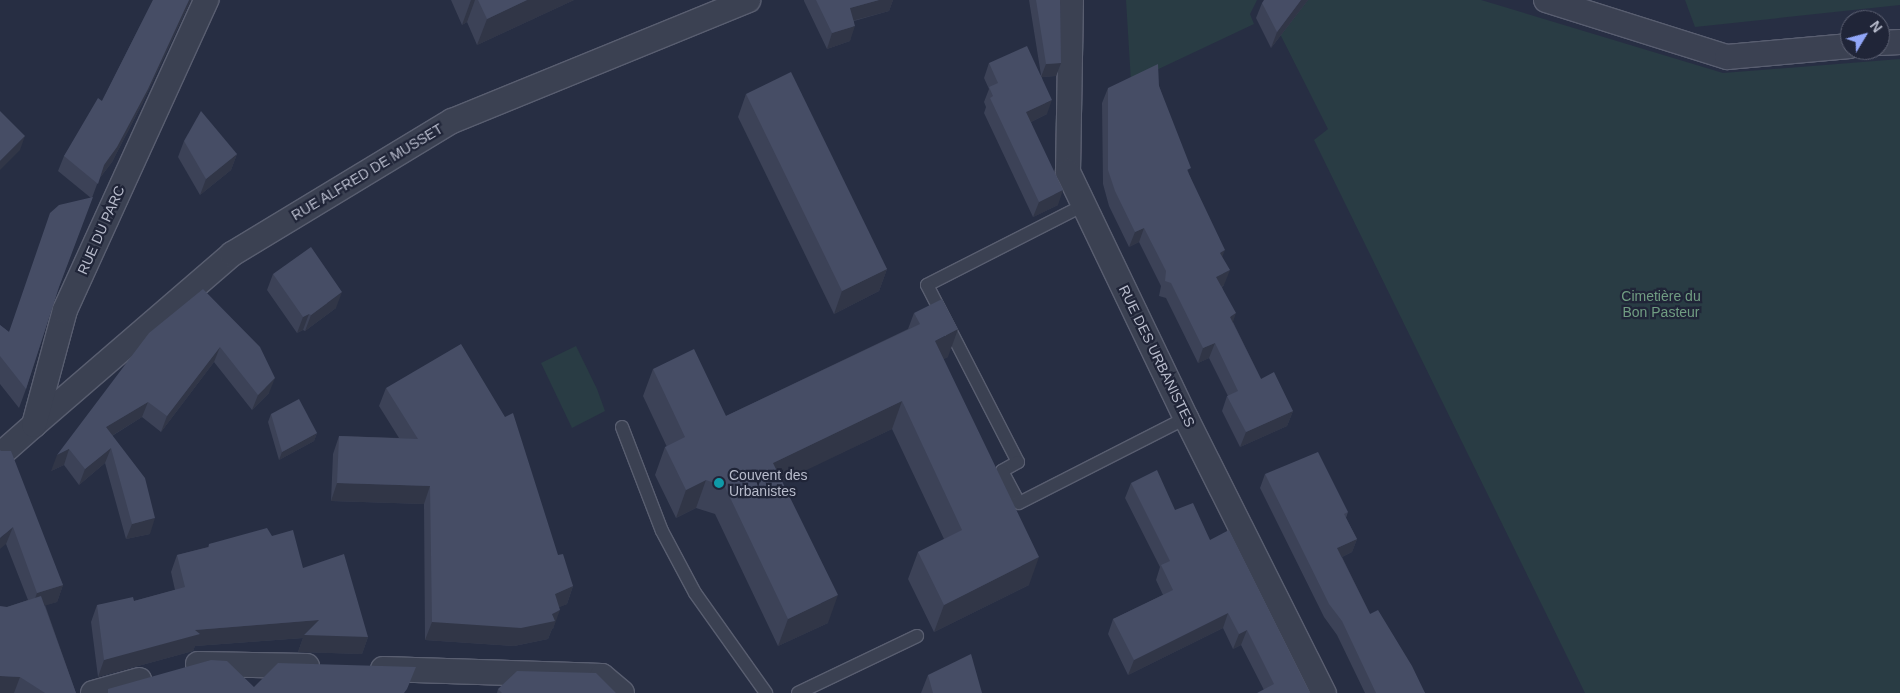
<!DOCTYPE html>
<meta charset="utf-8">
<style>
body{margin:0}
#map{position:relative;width:1900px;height:693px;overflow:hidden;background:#272e43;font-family:Arial,sans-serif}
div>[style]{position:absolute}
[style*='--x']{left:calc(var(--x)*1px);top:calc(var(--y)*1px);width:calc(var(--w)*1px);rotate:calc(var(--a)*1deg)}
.green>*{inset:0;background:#293c44}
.roads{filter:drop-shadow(1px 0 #595e70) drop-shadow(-1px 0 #595e70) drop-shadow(0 1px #595e70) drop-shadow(0 -1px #595e70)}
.service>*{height:12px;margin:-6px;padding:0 6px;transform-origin:6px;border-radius:6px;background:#3b4152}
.minor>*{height:24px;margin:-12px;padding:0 12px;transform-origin:12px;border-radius:12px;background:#3b4152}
.wall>*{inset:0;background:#3c4257}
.shaded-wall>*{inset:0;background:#313647}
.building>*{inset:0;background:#464d65}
.dots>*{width:14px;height:14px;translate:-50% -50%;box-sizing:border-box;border:2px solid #202538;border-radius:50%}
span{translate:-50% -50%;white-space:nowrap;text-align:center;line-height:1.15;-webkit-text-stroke:4.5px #202538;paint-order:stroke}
.street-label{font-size:14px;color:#b8bccc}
.park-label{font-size:14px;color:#709d82}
.poi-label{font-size:14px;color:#b8bccc}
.left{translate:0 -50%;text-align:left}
.north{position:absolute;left:1840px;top:10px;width:50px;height:50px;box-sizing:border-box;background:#202538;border:1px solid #5d6173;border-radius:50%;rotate:53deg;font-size:14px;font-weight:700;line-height:20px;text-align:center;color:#b8bccc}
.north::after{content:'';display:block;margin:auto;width:18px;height:22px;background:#91a6f8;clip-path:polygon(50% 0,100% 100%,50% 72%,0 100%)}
</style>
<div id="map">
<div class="green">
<i style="clip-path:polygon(1126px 0,1257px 0,1250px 14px,1254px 24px,1131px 82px)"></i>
<i style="clip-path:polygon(1304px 0,1481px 0,1723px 73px,1900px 59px,1900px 693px,1585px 693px,1314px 140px,1328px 129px,1278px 30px)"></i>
<i style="clip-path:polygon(1685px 0,1900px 0,1900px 5px,1695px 27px)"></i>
<i style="clip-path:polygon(576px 346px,597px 389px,605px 411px,572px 428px,541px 363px)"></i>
</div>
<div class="roads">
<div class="service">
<i style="--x:1084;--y:205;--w:176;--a:153"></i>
<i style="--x:927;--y:285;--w:199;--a:62.8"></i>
<i style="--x:1018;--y:462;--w:18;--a:151"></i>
<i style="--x:1002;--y:471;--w:36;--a:62"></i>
<i style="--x:1019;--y:503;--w:187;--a:-27"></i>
<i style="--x:622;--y:427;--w:111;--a:69"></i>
<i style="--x:662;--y:531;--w:70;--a:62"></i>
<i style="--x:695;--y:593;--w:123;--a:54.6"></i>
<i style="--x:798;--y:693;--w:132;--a:-25.6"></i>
</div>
<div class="minor">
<i style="--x:1071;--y:0;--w:172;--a:91"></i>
<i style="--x:1068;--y:172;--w:273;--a:64.4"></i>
<i style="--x:1186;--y:418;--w:308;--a:63.4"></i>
<i style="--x:1546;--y:0;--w:190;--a:17.5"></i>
<i style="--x:1727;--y:57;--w:123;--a:-5.1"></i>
<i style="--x:1880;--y:43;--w:20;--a:-3"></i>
<i style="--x:34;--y:425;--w:262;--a:-40.8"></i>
<i style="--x:232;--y:254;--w:257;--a:-31.2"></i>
<i style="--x:452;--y:121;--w:320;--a:-22.2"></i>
<i style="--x:0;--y:455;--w:45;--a:-41.4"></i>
<i style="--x:34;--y:425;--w:119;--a:-74.9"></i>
<i style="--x:65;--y:310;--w:341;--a:-65.5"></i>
<i style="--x:198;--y:664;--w:109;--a:1.1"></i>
<i style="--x:383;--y:669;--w:219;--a:1.8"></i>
<i style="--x:602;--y:676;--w:26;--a:40"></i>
<i style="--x:93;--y:693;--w:48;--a:-15.8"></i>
</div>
</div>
<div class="wall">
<i style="clip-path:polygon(153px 0,191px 0,142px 104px,112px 162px,99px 179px,57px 292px,26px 389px,19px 408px,0 384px,0 325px,9px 332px,91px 198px,58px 171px,64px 156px,102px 101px)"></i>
<i style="clip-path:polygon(451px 0,574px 0,477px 45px,467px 22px,462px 25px)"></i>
<i style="clip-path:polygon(804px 0,893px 0,889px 11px,854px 21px,850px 41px,827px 49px,804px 1px)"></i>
<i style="clip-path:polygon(1029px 0,1060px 0,1061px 63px,1056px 76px,1042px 77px,1047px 114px,1031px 122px,1058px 205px,1033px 217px,984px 113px,986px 107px,984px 102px,989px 89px,984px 78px,989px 63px,1041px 75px)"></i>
<i style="clip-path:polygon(1308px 0,1271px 48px,1256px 18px,1262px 3px)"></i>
<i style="clip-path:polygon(1159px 86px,1189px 174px,1222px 257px,1224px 285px,1222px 287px,1233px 322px,1261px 379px,1293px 411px,1287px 426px,1240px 447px,1222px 411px,1227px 396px,1228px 396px,1209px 358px,1198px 363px,1166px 298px,1159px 296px,1161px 286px,1139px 242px,1129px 247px,1109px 206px,1103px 184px,1102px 103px,1108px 88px)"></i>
<i style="clip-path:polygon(746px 94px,887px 269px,879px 291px,834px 314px,738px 117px)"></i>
<i style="clip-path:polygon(184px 141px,237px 154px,231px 170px,200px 195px,178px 157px)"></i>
<i style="clip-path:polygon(273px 274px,336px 308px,305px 331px,303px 330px,297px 333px,267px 290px)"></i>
<i style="clip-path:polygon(203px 289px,269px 393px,252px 410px,214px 362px,161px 432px,142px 417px,112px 436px,150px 534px,126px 539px,105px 463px,79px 485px,64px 465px,51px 471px)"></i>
<i style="clip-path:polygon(914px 313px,948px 357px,943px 359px,1029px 585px,934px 632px,908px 579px,918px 552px,944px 539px,892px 429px,782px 481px,828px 623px,778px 646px,715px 514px,696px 508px,676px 518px,655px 475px,665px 447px,667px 447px,643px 396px,653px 369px,726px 416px,908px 329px)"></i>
<i style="clip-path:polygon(386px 388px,558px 555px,573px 586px,567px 604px,559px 607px,553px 629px,552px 629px,548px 639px,514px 646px,425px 640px,424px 504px,331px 501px,333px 454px,339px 436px,399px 438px,379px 406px)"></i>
<i style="clip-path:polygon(271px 414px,317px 433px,314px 441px,279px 460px,268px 422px)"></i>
<i style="clip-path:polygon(0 450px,63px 585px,57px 602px,45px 605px,76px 693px,0 693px,7px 607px,28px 600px,6px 544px)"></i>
<i style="clip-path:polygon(1265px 474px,1348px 512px,1346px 518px,1357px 539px,1352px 552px,1342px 557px,1370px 614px,1425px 693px,1365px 693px,1337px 635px,1324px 617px,1260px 488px)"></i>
<i style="clip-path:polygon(1131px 483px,1175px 510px,1210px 540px,1310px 693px,1264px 690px,1241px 645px,1233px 649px,1223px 628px,1128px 675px,1108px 634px,1113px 619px,1163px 595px,1156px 580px,1160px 567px,1125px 498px)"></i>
<i style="clip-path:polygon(272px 536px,368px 637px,362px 654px,298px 652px,303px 638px,195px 646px,193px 651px,98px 677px,91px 622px,97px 605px,134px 601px,175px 590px,171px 572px,177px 555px,208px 547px,209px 544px)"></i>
<i style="clip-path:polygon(928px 675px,982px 693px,921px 693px)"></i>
<i style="clip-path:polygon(498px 689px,616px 693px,497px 693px)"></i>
</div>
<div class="shaded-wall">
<i style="clip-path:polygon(189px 0,191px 0,142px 104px,112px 162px,99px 179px,104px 165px)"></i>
<i style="clip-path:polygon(471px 0,475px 0,467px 22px,462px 25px)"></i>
<i style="clip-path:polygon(527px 0,574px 0,477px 45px,487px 19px)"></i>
<i style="clip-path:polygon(879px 0,893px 0,889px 11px,844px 23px,850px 8px)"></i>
<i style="clip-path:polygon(1301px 0,1308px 0,1271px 48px,1277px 32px)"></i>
<i style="clip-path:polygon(855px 26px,850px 41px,827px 49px,832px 33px)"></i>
<i style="clip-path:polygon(1061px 63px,1056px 76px,1041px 77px,1046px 64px)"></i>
<i style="clip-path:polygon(1052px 100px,1047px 114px,1021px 127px,1026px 112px)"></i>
<i style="clip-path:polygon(25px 136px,20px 150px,0 170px,0 161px)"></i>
<i style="clip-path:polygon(237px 154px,231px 170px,200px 195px,206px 179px)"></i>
<i style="clip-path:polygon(1063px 190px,1058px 205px,1033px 217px,1039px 202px)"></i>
<i style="clip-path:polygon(1144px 228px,1139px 242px,1129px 247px,1135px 232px)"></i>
<i style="clip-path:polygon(1225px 250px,1219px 265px,1220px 253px)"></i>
<i style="clip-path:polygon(887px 269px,879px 291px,834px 314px,842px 291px)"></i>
<i style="clip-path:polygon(1230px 270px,1224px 285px,1211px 292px,1216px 277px)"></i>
<i style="clip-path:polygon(342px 292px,336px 308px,305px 331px,311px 315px)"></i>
<i style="clip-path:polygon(1236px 313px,1231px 328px,1230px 317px)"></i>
<i style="clip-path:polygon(309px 314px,303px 330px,297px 333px,303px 317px)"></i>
<i style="clip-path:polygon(958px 329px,948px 357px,925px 369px,935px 341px)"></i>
<i style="clip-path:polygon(1215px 343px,1209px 358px,1198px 363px,1203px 348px)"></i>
<i style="clip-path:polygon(220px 347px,214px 362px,161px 432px,167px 416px)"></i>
<i style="clip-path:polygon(275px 378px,269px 393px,252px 410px,258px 395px)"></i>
<i style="clip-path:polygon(902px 401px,892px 429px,763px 491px,773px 463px)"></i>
<i style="clip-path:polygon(148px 402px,142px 417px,100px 443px,106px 427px)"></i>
<i style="clip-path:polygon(1293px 411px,1287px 426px,1240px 447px,1246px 432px)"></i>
<i style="clip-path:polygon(317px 433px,314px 441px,279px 460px,282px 452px)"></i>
<i style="clip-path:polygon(111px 448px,105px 463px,79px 485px,85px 469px)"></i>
<i style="clip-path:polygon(69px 449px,64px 465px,51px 471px,57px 455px)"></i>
<i style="clip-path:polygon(706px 480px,696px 508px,676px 518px,686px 490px)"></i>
<i style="clip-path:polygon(337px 483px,430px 486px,424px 504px,331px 501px)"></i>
<i style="clip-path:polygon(155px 518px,150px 534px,126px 539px,132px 524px)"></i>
<i style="clip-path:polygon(13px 527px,6px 544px,0 549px,0 538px)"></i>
<i style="clip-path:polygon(1357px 539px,1352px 552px,1332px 562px,1337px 548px)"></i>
<i style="clip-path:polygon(1039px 557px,1029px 585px,934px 632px,944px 605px)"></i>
<i style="clip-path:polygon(63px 585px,57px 602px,31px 610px,37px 593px)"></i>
<i style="clip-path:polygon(573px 586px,567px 604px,548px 612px,555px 594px)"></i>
<i style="clip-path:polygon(838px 595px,828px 623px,778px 646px,788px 619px)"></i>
<i style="clip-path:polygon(560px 610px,553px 629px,552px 629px,548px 639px,514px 646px,425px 640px,432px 622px,552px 614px)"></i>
<i style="clip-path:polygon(1228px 613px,1223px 628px,1128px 675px,1134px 660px)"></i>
<i style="clip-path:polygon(319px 620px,368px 637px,362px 654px,298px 652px,303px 638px,195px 646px,193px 651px,98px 677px,104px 660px,195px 630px)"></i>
<i style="clip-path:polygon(1247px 630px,1241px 645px,1233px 649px,1239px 634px)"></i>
<i style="clip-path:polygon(0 676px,20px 677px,14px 693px,0 693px)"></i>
</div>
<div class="building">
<i style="clip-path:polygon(153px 0,189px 0,148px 89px,117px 147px,104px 165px,98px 184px,64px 156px,98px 98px,102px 101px)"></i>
<i style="clip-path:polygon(478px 0,527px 0,487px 19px)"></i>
<i style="clip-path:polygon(816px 0,879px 0,850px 8px,855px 26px,832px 33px)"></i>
<i style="clip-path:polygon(1036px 0,1060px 0,1061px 63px,1046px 64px)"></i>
<i style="clip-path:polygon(1264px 0,1301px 0,1277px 32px,1262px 3px)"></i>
<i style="clip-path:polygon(1027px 46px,1052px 100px,1026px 112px,1063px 190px,1039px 202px,990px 98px,993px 96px,989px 87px,998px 83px,989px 63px)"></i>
<i style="clip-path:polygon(1158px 64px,1159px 86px,1191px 168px,1187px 170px,1225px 250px,1220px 253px,1230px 270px,1216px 277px,1236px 313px,1230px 317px,1261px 379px,1274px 372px,1293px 411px,1246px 432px,1227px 396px,1238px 391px,1215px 343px,1203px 348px,1171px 283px,1165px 281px,1166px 271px,1144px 228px,1135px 232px,1115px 191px,1108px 170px,1108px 88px)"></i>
<i style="clip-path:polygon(791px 72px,887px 269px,842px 291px,746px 94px)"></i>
<i style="clip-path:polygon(0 111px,25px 136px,0 161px)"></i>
<i style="clip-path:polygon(201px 111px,237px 154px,206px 179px,184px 141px)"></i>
<i style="clip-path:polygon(93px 197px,59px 287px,26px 389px,0 356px,0 325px,9px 332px,50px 213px,59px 205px)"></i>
<i style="clip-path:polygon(311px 247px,342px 292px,311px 315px,309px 314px,303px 317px,273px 274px)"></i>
<i style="clip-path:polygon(203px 289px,260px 347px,275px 378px,258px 395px,220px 347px,167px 416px,148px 402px,106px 427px,145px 478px,155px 518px,132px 524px,111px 448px,85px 469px,69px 449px,57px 455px,149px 333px)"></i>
<i style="clip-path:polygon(942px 299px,958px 329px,935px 341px,1039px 557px,944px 605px,918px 552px,962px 530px,902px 401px,773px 463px,838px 595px,788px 619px,725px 487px,706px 480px,686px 490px,665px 447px,685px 437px,653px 369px,694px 349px,726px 416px,920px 324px,914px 313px)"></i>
<i style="clip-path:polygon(461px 344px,505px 417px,513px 413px,558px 555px,563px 554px,573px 586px,555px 594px,560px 610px,552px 614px,555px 621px,521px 628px,432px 622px,430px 486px,337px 483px,339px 436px,418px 439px,386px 388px)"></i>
<i style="clip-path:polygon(299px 399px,317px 433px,282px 452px,271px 414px)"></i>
<i style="clip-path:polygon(0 450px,1px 451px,11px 451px,63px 585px,37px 593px,13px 527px,0 538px)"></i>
<i style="clip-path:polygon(1318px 452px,1348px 512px,1344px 514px,1357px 539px,1337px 548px,1370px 614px,1378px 610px,1412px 666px,1425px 693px,1376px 693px,1342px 621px,1329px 604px,1265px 474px)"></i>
<i style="clip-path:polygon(1157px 470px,1175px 510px,1193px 503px,1210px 540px,1229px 530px,1310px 693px,1257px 693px,1274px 684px,1247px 630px,1239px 634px,1228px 613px,1134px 660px,1113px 619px,1173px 590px,1161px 565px,1170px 561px,1131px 483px)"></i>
<i style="clip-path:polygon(267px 528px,272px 536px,293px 530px,303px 568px,344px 554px,368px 637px,304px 635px,319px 620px,195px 630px,200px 634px,104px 660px,97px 605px,133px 597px,134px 601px,185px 587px,177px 555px,209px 547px,209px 544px)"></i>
<i style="clip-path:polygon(41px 596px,76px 693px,45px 693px,20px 677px,0 676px,0 606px,7px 607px)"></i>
<i style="clip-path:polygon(971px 654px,982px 693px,933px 693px,928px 675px)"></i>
<i style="clip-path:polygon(211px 660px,227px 661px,254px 687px,278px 663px,416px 667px,407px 689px,404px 693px,108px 693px,108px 689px)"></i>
<i style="clip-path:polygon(517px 671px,596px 673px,616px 693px,502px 693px,498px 689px)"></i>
</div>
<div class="dots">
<i style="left:719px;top:483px;background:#0f9aa8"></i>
</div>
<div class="street-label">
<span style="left:367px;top:172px;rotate:-31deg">RUE ALFRED DE MUSSET</span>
<span style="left:101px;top:230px;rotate:-66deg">RUE DU PARC</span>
<span style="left:1157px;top:356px;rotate:64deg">RUE DES URBANISTES</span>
</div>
<div class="park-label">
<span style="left:1661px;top:304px">Cimetière du<br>Bon Pasteur</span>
</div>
<div class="poi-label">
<span class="left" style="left:729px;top:483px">Couvent des<br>Urbanistes</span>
</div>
<div class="north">N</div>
</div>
